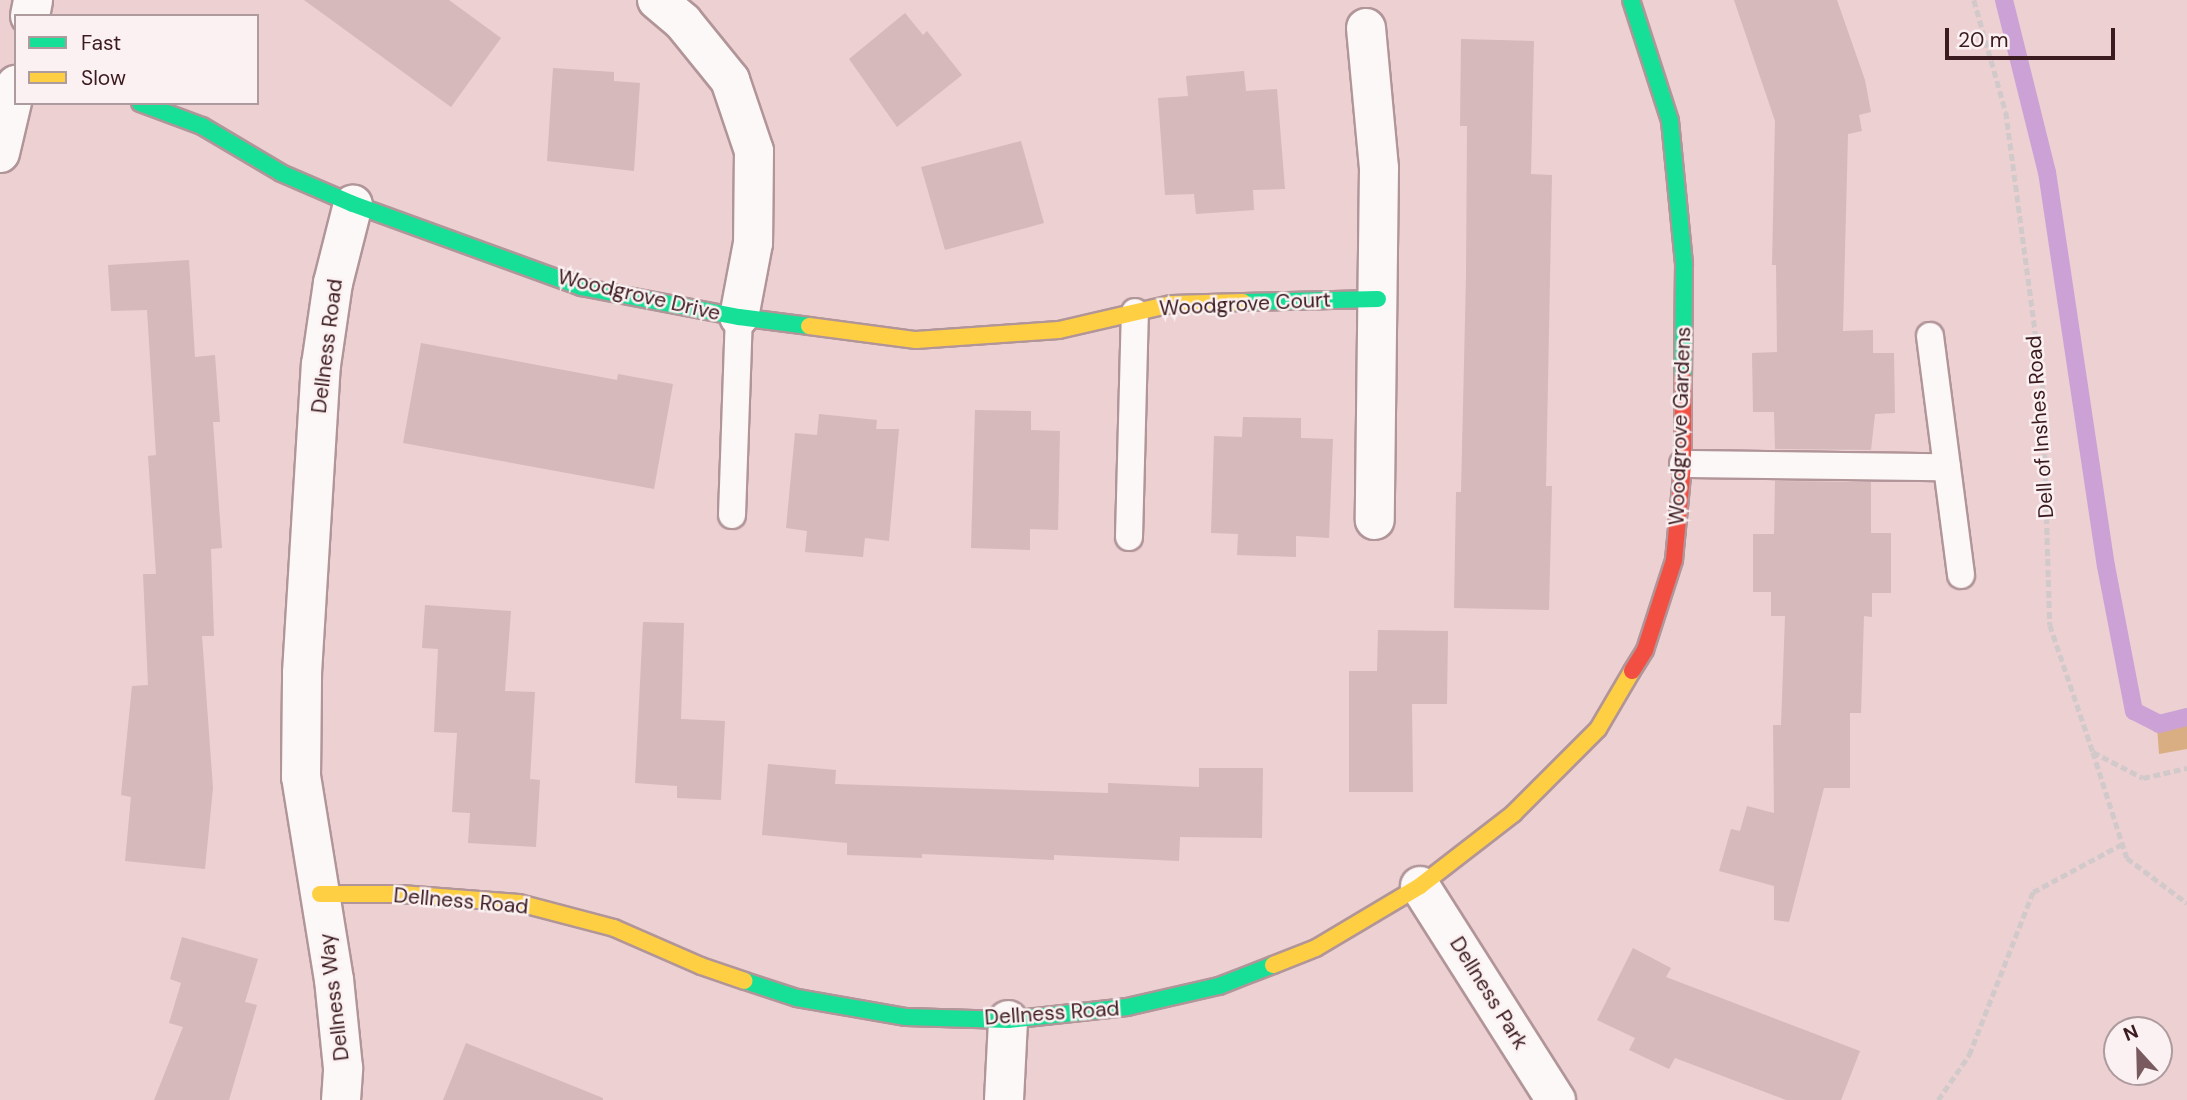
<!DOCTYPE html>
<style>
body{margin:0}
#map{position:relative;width:2187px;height:1100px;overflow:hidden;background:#ecd0d2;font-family:"DM Sans",sans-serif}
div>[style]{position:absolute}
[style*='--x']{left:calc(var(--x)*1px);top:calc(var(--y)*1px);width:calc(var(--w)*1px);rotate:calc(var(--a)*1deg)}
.forest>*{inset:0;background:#d9ae82}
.stream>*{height:18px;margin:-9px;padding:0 9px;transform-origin:9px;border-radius:9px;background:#cca1d6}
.building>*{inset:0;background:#d5b9bb}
.path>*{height:4.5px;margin-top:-2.25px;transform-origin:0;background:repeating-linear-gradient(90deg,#d2c9ca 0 7px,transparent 0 10.5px)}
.roads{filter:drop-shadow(2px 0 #b19598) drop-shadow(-2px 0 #b19598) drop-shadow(0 2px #b19598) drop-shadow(0 -2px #b19598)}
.lane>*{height:26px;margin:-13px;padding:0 13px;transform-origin:13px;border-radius:13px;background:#fcf8f8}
.street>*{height:38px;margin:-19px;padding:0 19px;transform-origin:19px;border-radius:19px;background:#fcf8f8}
.fast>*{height:16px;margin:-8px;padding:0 8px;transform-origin:8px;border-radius:8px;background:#16e098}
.slow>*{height:16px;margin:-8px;padding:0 8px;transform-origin:8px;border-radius:8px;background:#ffcf43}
.jam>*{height:16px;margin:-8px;padding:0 8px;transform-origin:8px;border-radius:8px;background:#f24e42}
span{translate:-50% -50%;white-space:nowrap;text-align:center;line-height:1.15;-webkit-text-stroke:5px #fbf1f2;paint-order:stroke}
.street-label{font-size:21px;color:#3b1b1f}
.legend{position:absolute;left:14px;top:14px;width:245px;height:91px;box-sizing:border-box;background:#fbf1f2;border:2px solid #ae9b9e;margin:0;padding:9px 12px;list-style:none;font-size:21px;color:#3b1b1f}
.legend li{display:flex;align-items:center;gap:14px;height:35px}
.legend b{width:35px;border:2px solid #ae9b9e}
.north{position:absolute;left:2103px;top:1016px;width:70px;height:70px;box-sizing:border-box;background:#fbf1f2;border:2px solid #ae9b9e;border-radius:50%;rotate:338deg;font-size:19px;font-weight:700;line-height:28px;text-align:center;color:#3b1b1f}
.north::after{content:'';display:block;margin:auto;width:24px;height:32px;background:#795a5e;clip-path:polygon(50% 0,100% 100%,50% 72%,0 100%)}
.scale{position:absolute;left:1945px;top:28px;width:170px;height:32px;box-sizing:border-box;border:4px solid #3b1b1f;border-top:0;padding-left:9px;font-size:21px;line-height:24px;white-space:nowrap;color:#3b1b1f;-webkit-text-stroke:5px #fbf1f2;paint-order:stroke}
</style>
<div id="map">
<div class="forest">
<i style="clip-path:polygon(2187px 717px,2187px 749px,2159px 754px,2157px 726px)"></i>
</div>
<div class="stream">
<i style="--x:2004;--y:0;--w:177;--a:76"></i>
<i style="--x:2047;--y:172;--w:398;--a:81.5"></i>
<i style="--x:2106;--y:566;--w:148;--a:79.1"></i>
<i style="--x:2134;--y:711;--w:28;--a:27"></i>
<i style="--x:2159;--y:724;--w:29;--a:-14"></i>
</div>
<div class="building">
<i style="clip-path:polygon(304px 0,449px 0,501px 38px,451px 107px)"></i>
<i style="clip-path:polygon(1734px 0,1837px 0,1865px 80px,1871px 112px,1859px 115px,1862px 131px,1848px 134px,1843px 331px,1873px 330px,1873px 353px,1894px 353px,1895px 413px,1875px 414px,1871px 450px,1775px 449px,1774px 412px,1753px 412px,1752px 353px,1777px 352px,1776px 265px,1772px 265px,1775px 121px)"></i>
<i style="clip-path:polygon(905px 13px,923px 35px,927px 31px,962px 75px,897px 127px,849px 59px)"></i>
<i style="clip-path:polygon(1461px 39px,1534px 41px,1531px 174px,1552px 175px,1546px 486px,1552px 486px,1549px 610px,1454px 608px,1456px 492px,1461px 492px,1466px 276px,1467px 126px,1460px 126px)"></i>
<i style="clip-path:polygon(553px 68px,614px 72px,614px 81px,640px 83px,634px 171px,547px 161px)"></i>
<i style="clip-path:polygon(1244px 71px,1246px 91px,1277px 89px,1285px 189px,1253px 190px,1254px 210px,1196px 214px,1194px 194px,1165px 195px,1158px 98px,1188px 96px,1186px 76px)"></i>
<i style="clip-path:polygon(1021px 141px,1044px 223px,945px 250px,921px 167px)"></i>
<i style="clip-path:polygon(189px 260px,195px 357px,215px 355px,220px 422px,213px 422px,222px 548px,211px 549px,214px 636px,202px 636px,213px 788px,205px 869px,125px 861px,131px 797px,121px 795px,132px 686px,148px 685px,143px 574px,156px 574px,148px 456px,156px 455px,147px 310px,111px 311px,108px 265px)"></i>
<i style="clip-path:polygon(421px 343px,617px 380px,618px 374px,673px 384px,654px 489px,403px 443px)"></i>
<i style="clip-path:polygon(975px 410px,1031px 411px,1031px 430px,1060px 431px,1058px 530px,1030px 529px,1030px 550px,971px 548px)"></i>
<i style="clip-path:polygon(819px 414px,877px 420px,876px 429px,899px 429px,889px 541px,865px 538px,863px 557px,805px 552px,807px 531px,786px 528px,795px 433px,817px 435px)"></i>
<i style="clip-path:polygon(1243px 417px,1301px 418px,1301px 438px,1333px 439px,1329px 538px,1296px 536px,1296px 557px,1237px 555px,1238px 534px,1211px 533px,1214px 436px,1242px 437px)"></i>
<i style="clip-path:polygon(1775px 481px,1871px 482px,1871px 533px,1891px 533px,1891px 593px,1872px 593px,1872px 617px,1864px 616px,1861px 713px,1850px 713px,1850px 788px,1824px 788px,1789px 922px,1774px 920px,1774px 886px,1719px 871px,1731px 829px,1740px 831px,1747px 806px,1774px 813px,1773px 725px,1781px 725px,1785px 616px,1771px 616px,1771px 592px,1753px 592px,1753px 534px,1774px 534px)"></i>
<i style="clip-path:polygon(425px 605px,511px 611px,505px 691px,535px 692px,530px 779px,540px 780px,536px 847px,468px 843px,470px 813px,452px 812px,457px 733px,434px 732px,438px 649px,422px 648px)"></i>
<i style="clip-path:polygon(643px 622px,684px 623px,681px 719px,725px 721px,721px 800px,677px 798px,677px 786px,635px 783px)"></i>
<i style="clip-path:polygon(1378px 630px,1448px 631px,1447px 704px,1412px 704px,1413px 792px,1349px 792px,1349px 671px,1377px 671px)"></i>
<i style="clip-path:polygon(768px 764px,836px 770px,835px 784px,1108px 793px,1108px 783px,1199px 787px,1199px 768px,1263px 768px,1262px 838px,1180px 837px,1179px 861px,1054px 855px,1054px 860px,922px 854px,922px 858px,847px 855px,847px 843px,762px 835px)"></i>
<i style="clip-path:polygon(182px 937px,258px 959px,245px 1002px,257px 1005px,229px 1100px,154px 1100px,183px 1027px,169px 1023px,181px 983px,170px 979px)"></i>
<i style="clip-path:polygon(1633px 948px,1671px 968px,1666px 977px,1860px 1051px,1841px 1100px,1786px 1100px,1675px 1058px,1669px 1069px,1629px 1050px,1635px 1038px,1597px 1020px)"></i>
<i style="clip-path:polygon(466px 1043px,603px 1098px,603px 1100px,443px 1100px)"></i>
</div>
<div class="path">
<i style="--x:1974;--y:0;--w:116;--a:74.1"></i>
<i style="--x:2006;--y:112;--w:281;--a:82.4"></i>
<i style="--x:2043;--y:391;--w:234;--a:88.3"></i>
<i style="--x:2050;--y:625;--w:134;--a:71.3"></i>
<i style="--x:2093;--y:752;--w:56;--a:27.5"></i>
<i style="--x:2143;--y:778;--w:45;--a:-12.8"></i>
<i style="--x:2093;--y:752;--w:111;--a:72.2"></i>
<i style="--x:2127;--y:858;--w:75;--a:36.9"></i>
<i style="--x:1938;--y:1100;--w:55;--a:-55.4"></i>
<i style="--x:1969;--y:1055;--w:175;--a:-68.6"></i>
<i style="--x:2033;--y:892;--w:101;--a:-28.3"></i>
</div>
<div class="roads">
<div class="lane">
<i style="--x:1930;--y:336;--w:241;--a:82.6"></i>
<i style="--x:1683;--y:464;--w:264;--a:0.7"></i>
<i style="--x:732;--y:515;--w:198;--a:-88"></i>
<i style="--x:1129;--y:537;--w:225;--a:-88.5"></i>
</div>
<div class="street">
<i style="--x:657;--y:0;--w:34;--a:40"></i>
<i style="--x:683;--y:22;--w:75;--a:51"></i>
<i style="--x:730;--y:80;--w:75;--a:71.3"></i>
<i style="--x:754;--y:151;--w:92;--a:90.6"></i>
<i style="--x:753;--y:243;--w:75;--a:100.7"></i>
<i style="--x:30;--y:16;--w:16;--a:-79"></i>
<i style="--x:1366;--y:28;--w:141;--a:84.7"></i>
<i style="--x:1379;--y:168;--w:352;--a:90.7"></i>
<i style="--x:0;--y:153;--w:70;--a:-76.8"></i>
<i style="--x:1420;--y:886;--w:254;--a:57.6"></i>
<i style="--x:341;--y:1100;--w:32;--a:-86"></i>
<i style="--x:343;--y:1068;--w:88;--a:-95.8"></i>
<i style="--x:334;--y:980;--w:206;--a:-99.2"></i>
<i style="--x:301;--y:777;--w:104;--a:-89.4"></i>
<i style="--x:302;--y:673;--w:309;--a:-86.5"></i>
<i style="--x:321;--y:365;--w:83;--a:-81.7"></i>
<i style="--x:333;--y:283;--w:81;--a:-75.8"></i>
<i style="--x:1004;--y:1100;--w:80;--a:-87.1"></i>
</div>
<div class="fast">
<i style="--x:1631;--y:0;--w:127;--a:72.1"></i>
<i style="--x:1670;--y:121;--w:145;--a:84.4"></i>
<i style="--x:1684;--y:265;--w:113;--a:90.5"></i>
<i style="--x:140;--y:103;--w:66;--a:20.4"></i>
<i style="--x:202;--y:126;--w:92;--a:30.7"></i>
<i style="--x:281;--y:173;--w:78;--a:23.3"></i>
<i style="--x:353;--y:204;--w:243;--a:20"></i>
<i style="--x:581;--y:287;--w:161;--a:10.8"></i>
<i style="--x:739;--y:317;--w:71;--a:7.3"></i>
<i style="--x:1243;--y:302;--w:135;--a:-1.3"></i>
<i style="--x:745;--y:981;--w:55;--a:18.1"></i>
<i style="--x:797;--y:998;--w:111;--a:9.9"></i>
<i style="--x:906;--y:1017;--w:102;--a:1.7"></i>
<i style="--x:1008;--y:1020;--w:120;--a:-6.2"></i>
<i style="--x:1127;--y:1007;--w:94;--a:-12.9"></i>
<i style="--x:1219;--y:986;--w:58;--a:-21.3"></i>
</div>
<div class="slow">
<i style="--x:809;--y:326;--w:108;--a:7.5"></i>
<i style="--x:916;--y:340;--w:143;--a:-4"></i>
<i style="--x:1059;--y:330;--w:116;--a:-13"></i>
<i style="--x:1172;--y:304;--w:71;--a:-1.6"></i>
<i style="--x:320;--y:894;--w:81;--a:0"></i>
<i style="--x:401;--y:894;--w:118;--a:4.4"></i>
<i style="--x:519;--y:903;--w:98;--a:14.7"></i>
<i style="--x:614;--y:928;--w:95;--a:23.6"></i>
<i style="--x:701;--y:966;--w:46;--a:18.8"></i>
<i style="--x:1273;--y:965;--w:46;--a:-21.6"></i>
<i style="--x:1316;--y:948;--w:121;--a:-30.8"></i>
<i style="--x:1420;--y:886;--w:118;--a:-37.7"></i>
<i style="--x:1513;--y:814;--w:120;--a:-45"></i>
<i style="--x:1598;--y:729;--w:67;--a:-59.6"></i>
</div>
<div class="jam">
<i style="--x:1632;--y:671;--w:25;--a:-58"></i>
<i style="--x:1645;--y:650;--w:95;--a:-72.1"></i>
<i style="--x:1674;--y:560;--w:96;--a:-84.6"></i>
<i style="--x:1683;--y:464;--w:86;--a:-90"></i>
</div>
</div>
<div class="street-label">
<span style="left:639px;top:295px;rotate:13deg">Woodgrove Drive</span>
<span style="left:1245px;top:304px;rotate:-3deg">Woodgrove Court</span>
<span style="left:327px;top:346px;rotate:-83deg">Dellness Road</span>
<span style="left:1680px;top:426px;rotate:-88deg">Woodgrove Gardens</span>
<span style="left:2040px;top:427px;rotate:-94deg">Dell of Inshes Road</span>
<span style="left:461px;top:901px;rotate:5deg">Dellness Road</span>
<span style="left:1489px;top:993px;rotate:58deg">Dellness Park</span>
<span style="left:334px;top:997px;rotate:-97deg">Dellness Way</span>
<span style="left:1052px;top:1013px;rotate:-4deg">Dellness Road</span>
</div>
<ul class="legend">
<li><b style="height:9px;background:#16e098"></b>Fast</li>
<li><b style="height:9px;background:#ffcf43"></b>Slow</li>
</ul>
<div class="north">N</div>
<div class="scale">20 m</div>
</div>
